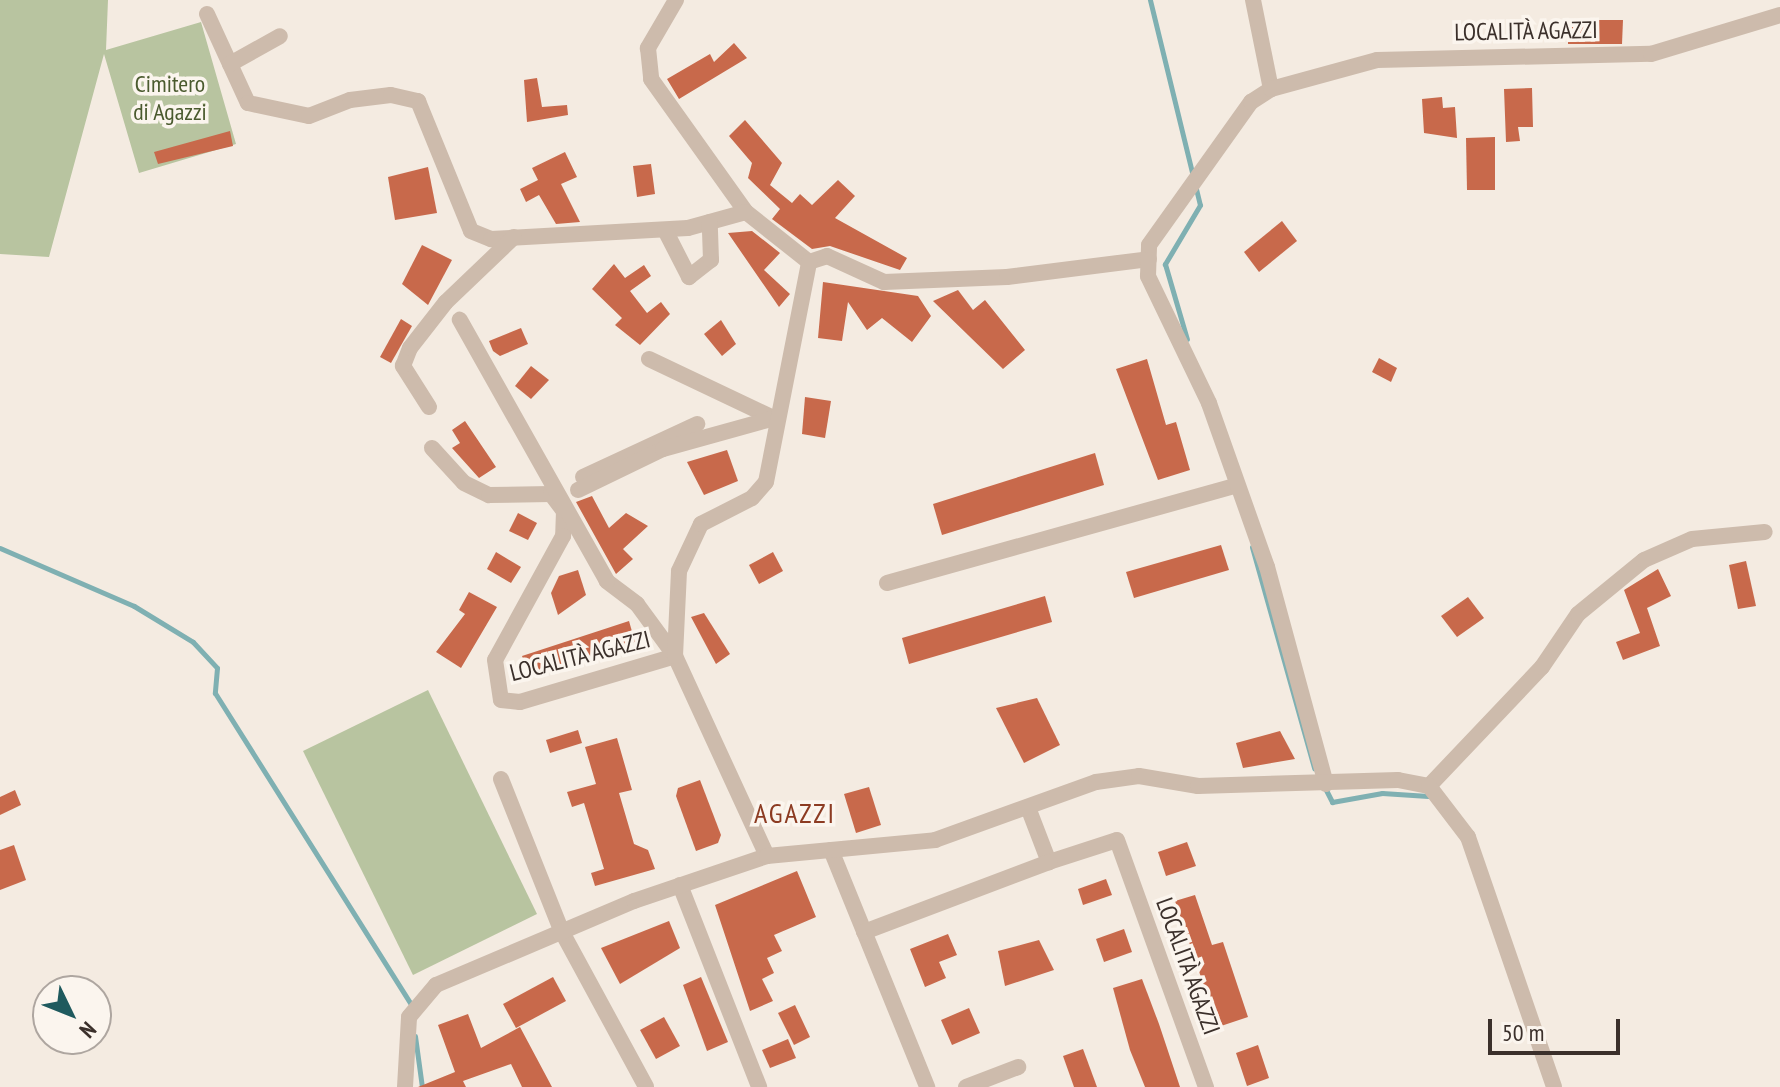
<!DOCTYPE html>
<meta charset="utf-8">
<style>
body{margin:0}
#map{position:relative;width:1780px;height:1087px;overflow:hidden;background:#f4ebe1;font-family:"PT Sans Narrow",sans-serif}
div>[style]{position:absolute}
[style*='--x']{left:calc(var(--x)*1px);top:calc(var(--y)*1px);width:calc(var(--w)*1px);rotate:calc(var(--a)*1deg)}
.green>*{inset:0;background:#b8c4a0}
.stream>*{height:5px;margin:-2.5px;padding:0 2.5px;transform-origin:2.5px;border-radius:2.5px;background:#7fb0b2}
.building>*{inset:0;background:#c8694b}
.minor>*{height:16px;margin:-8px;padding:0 8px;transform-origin:8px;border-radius:8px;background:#cdbbac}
span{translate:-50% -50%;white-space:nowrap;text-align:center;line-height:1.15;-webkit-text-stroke:7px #fbf5ee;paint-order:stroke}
.street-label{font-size:24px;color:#3b302b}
.park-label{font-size:24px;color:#4a5a2e}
.quarter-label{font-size:28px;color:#8c3b22;letter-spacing:2px}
.north{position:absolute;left:32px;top:975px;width:80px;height:80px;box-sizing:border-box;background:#fbf5ee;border:2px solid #aea6a0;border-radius:50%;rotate:133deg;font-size:22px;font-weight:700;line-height:32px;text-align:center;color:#3b302b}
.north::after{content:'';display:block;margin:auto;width:28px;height:36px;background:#1f5a5e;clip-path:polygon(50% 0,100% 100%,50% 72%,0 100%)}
.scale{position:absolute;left:1488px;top:1019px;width:132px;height:36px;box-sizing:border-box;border:4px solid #3b302b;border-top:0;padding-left:10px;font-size:24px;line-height:28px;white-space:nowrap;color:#3b302b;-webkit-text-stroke:6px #fbf5ee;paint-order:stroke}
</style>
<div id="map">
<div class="green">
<i style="clip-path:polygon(0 0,108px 0,106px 50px,201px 22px,236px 144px,139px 173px,104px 54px,49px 257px,0 254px)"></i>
<i style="clip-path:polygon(428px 690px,537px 914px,413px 975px,303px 751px)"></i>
</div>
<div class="stream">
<i style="--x:1150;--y:0;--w:211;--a:76.3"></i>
<i style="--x:1200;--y:205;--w:69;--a:120.7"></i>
<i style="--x:1165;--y:264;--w:78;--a:73.7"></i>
<i style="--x:1252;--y:547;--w:230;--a:74.3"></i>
<i style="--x:0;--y:548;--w:146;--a:23.4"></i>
<i style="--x:134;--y:606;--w:69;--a:31.4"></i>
<i style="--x:193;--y:642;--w:35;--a:47"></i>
<i style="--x:217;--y:668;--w:25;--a:95"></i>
<i style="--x:215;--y:693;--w:370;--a:57.8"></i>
<i style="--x:1325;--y:788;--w:16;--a:63"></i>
<i style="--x:1332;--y:802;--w:51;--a:-10.2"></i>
<i style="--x:1382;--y:793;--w:46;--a:3.7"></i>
<i style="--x:415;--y:1036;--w:51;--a:82.2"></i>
</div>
<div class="building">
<i style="clip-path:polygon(1568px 20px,1623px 20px,1622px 44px,1568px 44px)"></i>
<i style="clip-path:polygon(734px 43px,747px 58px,679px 99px,667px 79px,710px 54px,714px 62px)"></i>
<i style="clip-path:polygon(537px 78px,542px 107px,567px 105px,568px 115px,527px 122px,524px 80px)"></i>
<i style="clip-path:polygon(1532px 88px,1533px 127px,1518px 127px,1520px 141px,1506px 142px,1504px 89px)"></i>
<i style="clip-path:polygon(1442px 97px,1443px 108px,1455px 107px,1457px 138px,1424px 133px,1422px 99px)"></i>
<i style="clip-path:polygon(745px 120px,782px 163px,770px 185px,792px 203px,800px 194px,812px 205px,838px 180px,855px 196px,835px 218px,907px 258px,900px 270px,830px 246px,812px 249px,772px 219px,780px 209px,748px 178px,752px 163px,729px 136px)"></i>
<i style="clip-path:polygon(230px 131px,233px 146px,158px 164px,154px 152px)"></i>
<i style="clip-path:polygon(1495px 137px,1495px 190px,1467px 190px,1466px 138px)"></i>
<i style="clip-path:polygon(565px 152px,577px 177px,561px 184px,580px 222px,556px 224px,539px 195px,526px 202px,520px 189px,538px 180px,532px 168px)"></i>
<i style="clip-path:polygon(651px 164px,655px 194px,637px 197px,633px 166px)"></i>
<i style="clip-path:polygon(428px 167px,437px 213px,395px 220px,388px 177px)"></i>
<i style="clip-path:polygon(1282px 221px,1297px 241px,1259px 272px,1244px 252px)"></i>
<i style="clip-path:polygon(752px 231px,780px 253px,764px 270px,790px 294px,779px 307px,728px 233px)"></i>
<i style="clip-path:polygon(422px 245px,452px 260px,428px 305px,402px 284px)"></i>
<i style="clip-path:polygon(614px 264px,625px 278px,644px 265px,651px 276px,630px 291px,647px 313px,661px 302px,670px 314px,640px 345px,615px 325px,622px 318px,592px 289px)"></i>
<i style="clip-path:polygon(823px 282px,918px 296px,931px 316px,912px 342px,882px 318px,867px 330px,848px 302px,842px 341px,818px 338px)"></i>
<i style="clip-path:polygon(958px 290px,973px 310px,985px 300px,1025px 350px,1003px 369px,933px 301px)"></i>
<i style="clip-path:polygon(401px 319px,412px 326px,391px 363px,380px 357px)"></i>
<i style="clip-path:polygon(721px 320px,736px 344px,722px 356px,704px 334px)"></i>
<i style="clip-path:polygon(521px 328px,528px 344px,500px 356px,493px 351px,489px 341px)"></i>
<i style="clip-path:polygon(1379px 358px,1397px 368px,1391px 382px,1372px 372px)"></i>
<i style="clip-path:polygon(1147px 359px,1166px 425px,1176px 422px,1190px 470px,1158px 480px,1116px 369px)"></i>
<i style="clip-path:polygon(531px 366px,549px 380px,531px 399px,515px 386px)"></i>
<i style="clip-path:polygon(805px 397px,831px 401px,825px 438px,802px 434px)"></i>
<i style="clip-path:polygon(465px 421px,496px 467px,479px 478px,452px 448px,460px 443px,452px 430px)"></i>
<i style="clip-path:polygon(727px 450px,738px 481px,704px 495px,687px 462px)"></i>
<i style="clip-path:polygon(1095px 453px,1104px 485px,942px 535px,933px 504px)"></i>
<i style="clip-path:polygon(592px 496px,609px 528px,626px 513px,648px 526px,623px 549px,633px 559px,616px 574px,576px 502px)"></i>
<i style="clip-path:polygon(518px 513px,537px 523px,528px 540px,509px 531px)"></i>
<i style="clip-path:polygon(1221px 545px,1229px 570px,1134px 598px,1126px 572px)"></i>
<i style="clip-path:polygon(496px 552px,521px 567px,511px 583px,487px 569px)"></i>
<i style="clip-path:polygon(773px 552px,783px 571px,759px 584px,749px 565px)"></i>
<i style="clip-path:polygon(1746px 561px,1756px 606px,1738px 609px,1729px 565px)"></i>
<i style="clip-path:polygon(1658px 569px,1671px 596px,1647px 608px,1660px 646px,1623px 660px,1616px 642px,1640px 633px,1624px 590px)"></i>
<i style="clip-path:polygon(578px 570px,586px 595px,558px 615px,551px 593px,559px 576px)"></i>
<i style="clip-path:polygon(469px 592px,497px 607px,461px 668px,436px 652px,465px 614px,459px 610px)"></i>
<i style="clip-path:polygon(1045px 596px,1052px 622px,909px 664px,902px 638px)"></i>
<i style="clip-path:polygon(1468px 597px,1484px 618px,1457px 637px,1441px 616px)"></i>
<i style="clip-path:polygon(704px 613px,730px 654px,716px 664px,691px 617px)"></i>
<i style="clip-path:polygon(629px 621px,635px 642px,530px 677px,522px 656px)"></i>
<i style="clip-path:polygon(1037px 698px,1060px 745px,1024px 763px,996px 708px)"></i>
<i style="clip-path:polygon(578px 730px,582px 743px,550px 753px,546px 740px)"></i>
<i style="clip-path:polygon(1280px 731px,1295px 759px,1243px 768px,1236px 743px)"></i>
<i style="clip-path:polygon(617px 738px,632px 790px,619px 793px,634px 844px,648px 850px,655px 869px,595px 886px,591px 873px,604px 869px,584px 803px,572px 807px,567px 792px,596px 784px,585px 747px)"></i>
<i style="clip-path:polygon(700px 780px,721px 835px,718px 843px,696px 851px,676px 796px,678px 788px)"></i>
<i style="clip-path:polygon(869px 787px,881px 825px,856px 833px,844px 794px)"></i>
<i style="clip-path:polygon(15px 790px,21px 805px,0 815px,0 797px)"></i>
<i style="clip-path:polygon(1187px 842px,1196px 866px,1166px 876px,1158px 852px)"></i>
<i style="clip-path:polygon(14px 845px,26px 880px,0 890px,0 850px)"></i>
<i style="clip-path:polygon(797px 871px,816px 917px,774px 935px,782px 951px,767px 958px,774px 973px,762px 979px,773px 1001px,750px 1011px,715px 905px)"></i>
<i style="clip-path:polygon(1106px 879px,1112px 895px,1083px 905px,1078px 889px)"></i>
<i style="clip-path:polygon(1195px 895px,1212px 945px,1223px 942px,1248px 1017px,1218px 1027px,1175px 901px)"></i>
<i style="clip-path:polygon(669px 921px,680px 948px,620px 984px,601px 948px)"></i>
<i style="clip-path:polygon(1124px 929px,1132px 952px,1104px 962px,1096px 939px)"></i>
<i style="clip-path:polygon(948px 934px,957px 955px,939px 962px,946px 978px,925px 987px,910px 949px)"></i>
<i style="clip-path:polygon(1039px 940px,1054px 970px,1005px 986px,998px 951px)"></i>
<i style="clip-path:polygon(553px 977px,566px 1001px,516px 1028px,503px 1004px)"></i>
<i style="clip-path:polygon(701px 977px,728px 1042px,707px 1051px,683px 985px)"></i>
<i style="clip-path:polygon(1142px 979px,1159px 1024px,1180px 1087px,1145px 1087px,1130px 1050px,1113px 988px)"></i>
<i style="clip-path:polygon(795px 1005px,810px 1037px,794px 1045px,778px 1013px)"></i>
<i style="clip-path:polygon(969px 1008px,980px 1033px,952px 1045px,941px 1020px)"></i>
<i style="clip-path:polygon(468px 1014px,481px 1048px,520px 1027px,552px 1087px,522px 1087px,511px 1064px,463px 1081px,466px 1087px,418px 1087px,455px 1072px,438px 1025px)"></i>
<i style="clip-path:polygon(664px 1017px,680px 1046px,656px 1059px,640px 1030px)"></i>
<i style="clip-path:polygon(788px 1039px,796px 1058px,770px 1068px,762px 1050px)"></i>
<i style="clip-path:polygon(1258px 1045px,1269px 1078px,1247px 1086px,1236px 1053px)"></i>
<i style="clip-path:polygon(1083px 1049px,1097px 1087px,1074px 1087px,1063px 1056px)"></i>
</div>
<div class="minor">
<i style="--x:676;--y:0;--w:56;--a:120.3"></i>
<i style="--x:648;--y:48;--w:31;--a:84"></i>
<i style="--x:651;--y:79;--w:163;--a:54.5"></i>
<i style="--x:746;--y:212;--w:80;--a:38.4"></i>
<i style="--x:809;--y:262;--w:19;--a:-18"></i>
<i style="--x:827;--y:256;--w:63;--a:24.5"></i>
<i style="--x:884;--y:282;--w:123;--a:-2.3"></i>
<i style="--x:1007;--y:277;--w:143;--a:-7.2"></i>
<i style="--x:1253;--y:0;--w:91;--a:78.6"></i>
<i style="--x:207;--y:14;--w:98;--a:65.3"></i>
<i style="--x:248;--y:103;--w:62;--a:12"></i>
<i style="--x:309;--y:116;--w:44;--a:-21.3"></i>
<i style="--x:350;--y:100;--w:41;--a:-7"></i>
<i style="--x:391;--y:95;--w:28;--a:13"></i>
<i style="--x:418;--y:101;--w:140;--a:67.8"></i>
<i style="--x:471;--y:231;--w:22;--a:22"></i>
<i style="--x:491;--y:239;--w:197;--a:-3.2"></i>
<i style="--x:688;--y:228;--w:60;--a:-15.4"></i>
<i style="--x:230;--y:64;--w:57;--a:-29.2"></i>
<i style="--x:665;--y:230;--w:53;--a:62.9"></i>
<i style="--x:689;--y:277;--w:28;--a:-38"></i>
<i style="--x:711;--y:260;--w:38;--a:-92"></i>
<i style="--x:649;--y:359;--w:133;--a:25.4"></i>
<i style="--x:429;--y:407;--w:49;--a:-122.4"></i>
<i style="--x:403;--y:366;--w:19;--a:-69"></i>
<i style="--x:410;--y:348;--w:58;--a:-52"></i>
<i style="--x:446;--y:302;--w:94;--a:-43.7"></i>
<i style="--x:432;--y:448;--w:47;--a:47.6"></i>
<i style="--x:464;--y:483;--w:28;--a:26"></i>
<i style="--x:489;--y:495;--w:62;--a:-0.9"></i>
<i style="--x:551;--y:494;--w:21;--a:53"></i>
<i style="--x:564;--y:511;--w:25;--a:92"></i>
<i style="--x:563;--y:536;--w:141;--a:118.7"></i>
<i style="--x:495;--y:660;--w:40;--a:81.5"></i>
<i style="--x:501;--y:700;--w:19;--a:6"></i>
<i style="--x:520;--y:702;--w:162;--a:-16.5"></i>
<i style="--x:675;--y:656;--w:64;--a:-126.2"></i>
<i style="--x:637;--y:604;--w:38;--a:-143"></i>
<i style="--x:607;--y:581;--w:300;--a:-119.4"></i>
<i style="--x:583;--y:477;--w:126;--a:-24.9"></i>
<i style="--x:578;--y:490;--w:94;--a:-25.8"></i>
<i style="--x:663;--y:449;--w:119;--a:-15.5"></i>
<i style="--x:887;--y:583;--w:363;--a:-15.6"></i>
<i style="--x:501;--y:779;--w:165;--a:68.3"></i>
<i style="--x:562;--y:932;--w:176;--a:61.5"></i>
<i style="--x:1326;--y:784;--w:225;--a:-105.2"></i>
<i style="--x:1267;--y:567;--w:174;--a:-109.5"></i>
<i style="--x:1209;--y:403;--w:141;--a:-115.7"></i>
<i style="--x:1148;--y:276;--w:31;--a:-88"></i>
<i style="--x:1149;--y:245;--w:176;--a:-54.5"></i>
<i style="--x:1251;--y:102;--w:24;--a:-33"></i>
<i style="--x:1271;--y:89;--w:110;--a:-15.3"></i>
<i style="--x:1377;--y:60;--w:274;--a:-1.3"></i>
<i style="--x:1651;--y:54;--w:135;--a:-16.8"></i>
<i style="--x:1429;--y:786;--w:164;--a:-46.5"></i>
<i style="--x:1542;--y:667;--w:64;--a:-55.8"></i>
<i style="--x:1578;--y:614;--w:85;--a:-39.3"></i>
<i style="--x:1644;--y:560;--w:52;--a:-23.6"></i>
<i style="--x:1692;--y:539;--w:73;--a:-5.5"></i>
<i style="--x:1029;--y:810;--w:56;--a:69"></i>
<i style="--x:1049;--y:862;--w:71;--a:-17.9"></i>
<i style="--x:1117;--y:840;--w:263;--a:70.2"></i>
<i style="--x:831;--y:850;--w:256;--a:67.9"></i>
<i style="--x:767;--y:856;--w:220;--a:-114.7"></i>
<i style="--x:675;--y:656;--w:85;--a:-87.3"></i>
<i style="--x:679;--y:571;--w:52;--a:-64.9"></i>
<i style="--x:701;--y:524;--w:57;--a:-27"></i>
<i style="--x:752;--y:498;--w:21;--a:-49"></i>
<i style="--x:766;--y:482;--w:224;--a:-78.9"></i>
<i style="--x:680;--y:885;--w:217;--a:68.6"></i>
<i style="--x:864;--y:932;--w:198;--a:-20.7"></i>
<i style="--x:405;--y:1087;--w:70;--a:-86.7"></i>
<i style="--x:409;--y:1017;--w:42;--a:-49.8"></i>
<i style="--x:436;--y:985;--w:215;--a:-23"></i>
<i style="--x:634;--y:901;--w:140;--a:-18.7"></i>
<i style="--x:767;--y:856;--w:169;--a:-5.4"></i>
<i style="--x:935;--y:840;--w:171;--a:-19.8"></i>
<i style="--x:1096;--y:782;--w:43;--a:-7.9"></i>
<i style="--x:1139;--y:776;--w:60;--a:9.6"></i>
<i style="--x:1198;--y:786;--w:200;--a:-1.7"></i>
<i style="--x:1398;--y:780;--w:32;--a:11"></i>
<i style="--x:1429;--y:786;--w:64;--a:52.6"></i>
<i style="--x:1468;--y:837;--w:264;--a:71"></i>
<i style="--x:966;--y:1087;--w:56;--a:-21"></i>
</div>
<div class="street-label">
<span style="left:1526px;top:31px;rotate:-1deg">LOCALITÀ AGAZZI</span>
<span style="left:580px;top:656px;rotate:-14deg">LOCALITÀ AGAZZI</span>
<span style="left:1188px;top:966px;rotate:70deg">LOCALITÀ AGAZZI</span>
</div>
<div class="park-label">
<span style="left:170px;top:98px">Cimitero<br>di Agazzi</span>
</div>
<div class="quarter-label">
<span style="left:795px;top:813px">AGAZZI</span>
</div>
<div class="north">N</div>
<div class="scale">50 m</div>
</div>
